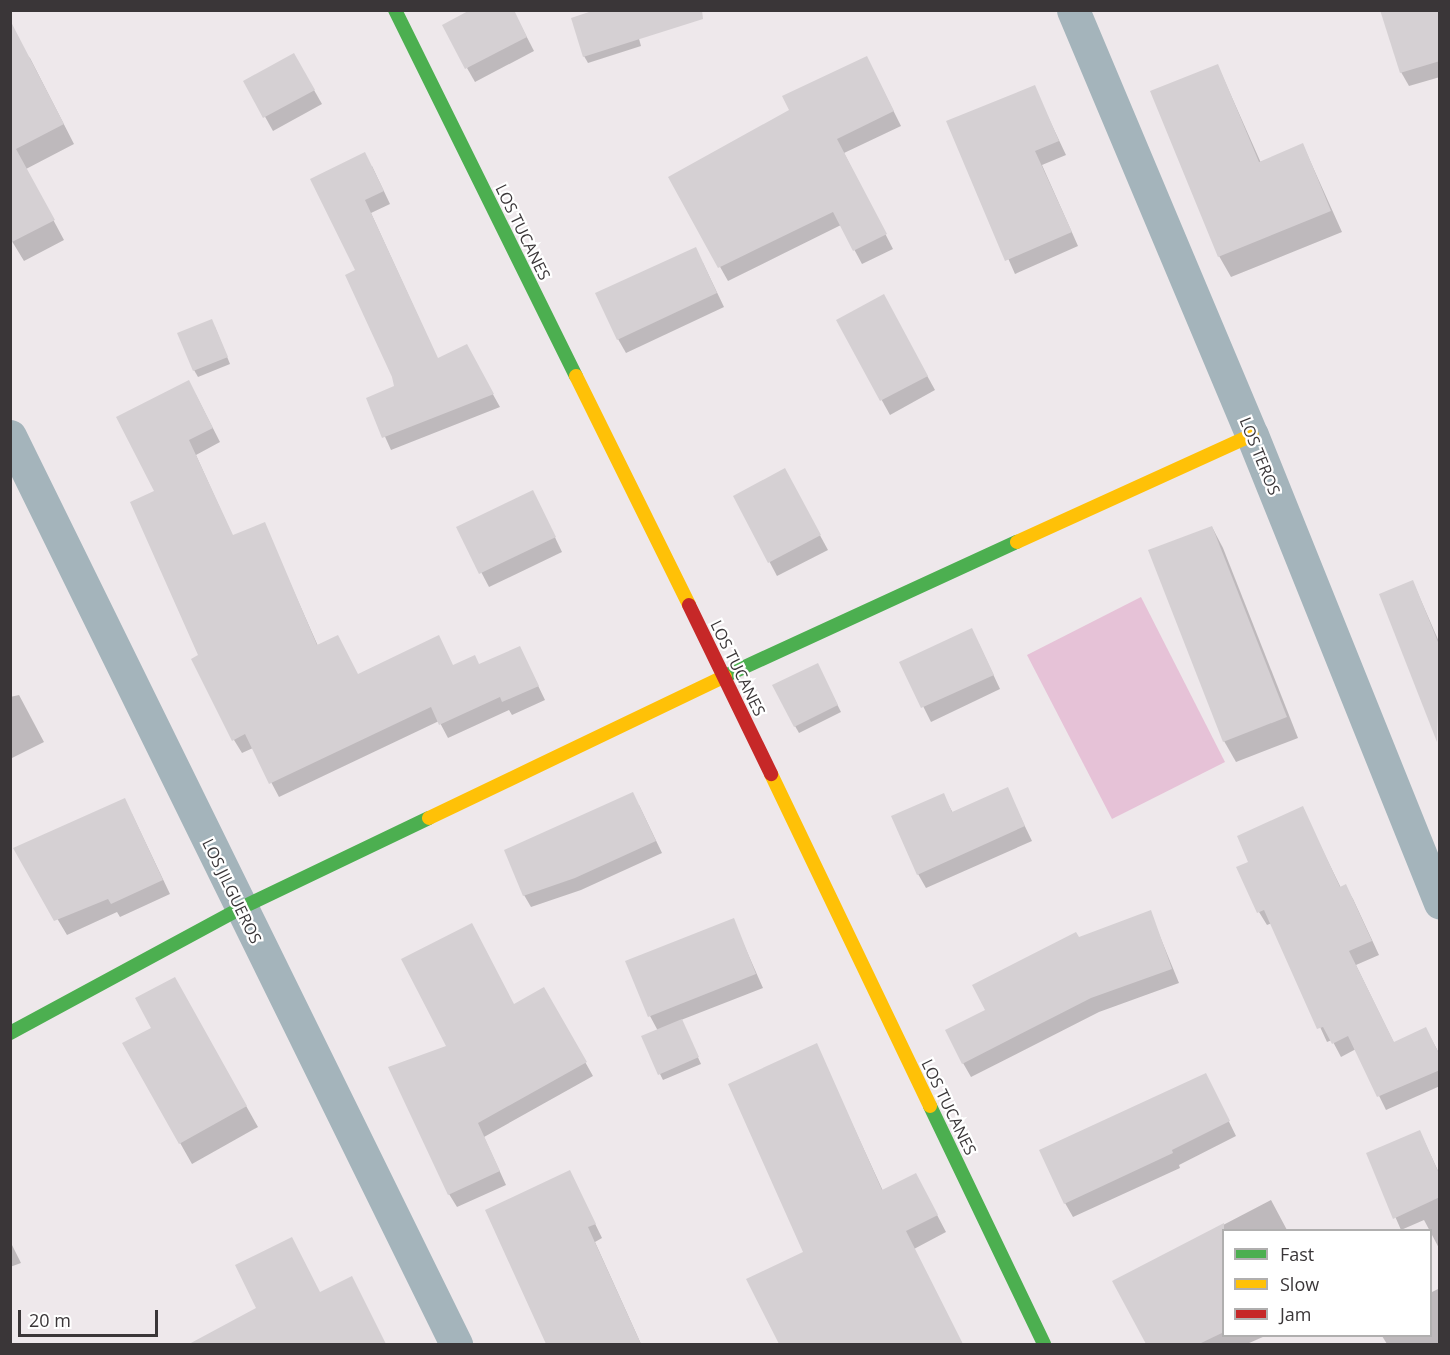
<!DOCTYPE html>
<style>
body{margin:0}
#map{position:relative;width:1450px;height:1355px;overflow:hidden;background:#eee8eb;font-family:"Open Sans",sans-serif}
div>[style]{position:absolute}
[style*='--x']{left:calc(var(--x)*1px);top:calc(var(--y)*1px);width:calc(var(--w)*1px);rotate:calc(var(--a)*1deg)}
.green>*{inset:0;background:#e6c2d7}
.shadow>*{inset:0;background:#0003}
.building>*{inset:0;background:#d5d0d3}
.street>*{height:33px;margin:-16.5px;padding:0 16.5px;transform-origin:16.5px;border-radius:16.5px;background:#a4b4bb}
.fast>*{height:14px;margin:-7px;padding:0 7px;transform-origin:7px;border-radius:7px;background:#4caf50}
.slow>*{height:14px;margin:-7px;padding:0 7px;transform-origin:7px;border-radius:7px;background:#ffc107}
.jam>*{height:14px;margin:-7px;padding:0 7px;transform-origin:7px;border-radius:7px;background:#c62828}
span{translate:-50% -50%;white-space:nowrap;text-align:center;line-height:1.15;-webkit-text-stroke:4.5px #fff;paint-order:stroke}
.street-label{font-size:16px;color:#3a3638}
.frame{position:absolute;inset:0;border:12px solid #3a3638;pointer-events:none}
.legend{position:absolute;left:1222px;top:1229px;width:210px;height:108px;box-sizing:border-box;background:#fff;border:2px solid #b0afaf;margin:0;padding:8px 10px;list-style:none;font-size:18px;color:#3a3638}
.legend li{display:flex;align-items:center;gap:12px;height:30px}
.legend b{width:30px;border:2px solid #b0afaf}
.scale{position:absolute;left:18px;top:1310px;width:140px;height:27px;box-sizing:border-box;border:3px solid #3a3638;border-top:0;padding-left:8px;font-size:18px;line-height:21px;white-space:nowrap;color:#3a3638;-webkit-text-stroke:4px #fff;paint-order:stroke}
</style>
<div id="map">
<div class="green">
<i style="clip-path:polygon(1141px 597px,1225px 762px,1112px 819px,1027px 655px)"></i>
</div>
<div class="shadow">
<i style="clip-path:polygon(513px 10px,534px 51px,475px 82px,467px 68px)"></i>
<i style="clip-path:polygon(631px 10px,641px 46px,588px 63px,584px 56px)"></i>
<i style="clip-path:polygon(1440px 10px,1440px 77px,1409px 86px,1401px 72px)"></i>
<i style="clip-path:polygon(10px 43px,30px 58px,74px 144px,26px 169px,64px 240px,24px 261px,10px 238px)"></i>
<i style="clip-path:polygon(294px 55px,322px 104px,273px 131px,245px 81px)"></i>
<i style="clip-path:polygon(1218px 66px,1261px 163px,1303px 145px,1342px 232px,1231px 277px,1219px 256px)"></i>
<i style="clip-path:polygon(874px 72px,901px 126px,844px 153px,893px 249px,862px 264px,841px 225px,728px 281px,670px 178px,791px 111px)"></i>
<i style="clip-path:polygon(1034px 87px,1066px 155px,1042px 165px,1078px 246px,1015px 274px,948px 122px)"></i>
<i style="clip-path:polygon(372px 166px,390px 204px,371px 213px,438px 360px,466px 346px,500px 407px,391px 450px,368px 399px,396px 387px,357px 271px,313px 179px)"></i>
<i style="clip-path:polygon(703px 263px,724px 307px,626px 353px,618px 339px)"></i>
<i style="clip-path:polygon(891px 310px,935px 390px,890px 415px,838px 321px)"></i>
<i style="clip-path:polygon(215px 327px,230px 364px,198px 377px,194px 370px)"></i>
<i style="clip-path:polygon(196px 395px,220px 442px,196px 455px,233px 537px,264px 524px,318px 646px,358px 676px,480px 665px,520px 648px,545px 700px,512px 715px,509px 710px,448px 738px,439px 721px,279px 797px,253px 748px,242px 753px,234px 740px,200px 656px,156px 491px)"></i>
<i style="clip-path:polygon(792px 484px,828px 550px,777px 576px,735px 497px)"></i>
<i style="clip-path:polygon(540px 506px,562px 552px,489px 587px,458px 528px)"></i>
<i style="clip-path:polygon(1212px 527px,1223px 548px,1298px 738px,1236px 762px,1224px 741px)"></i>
<i style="clip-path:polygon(1413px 582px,1440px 644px,1440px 691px,1423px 697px)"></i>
<i style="clip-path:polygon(979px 644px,1000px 689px,931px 722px,901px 662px)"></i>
<i style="clip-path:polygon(821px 672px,841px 712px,799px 733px,795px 726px)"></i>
<i style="clip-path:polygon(19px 695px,44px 742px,10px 759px,10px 697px)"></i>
<i style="clip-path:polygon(1007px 789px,1032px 841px,926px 888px,918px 874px,943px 795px,953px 813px)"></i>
<i style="clip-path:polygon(639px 805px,662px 853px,581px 890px,531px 907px,524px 895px)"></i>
<i style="clip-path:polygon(1302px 808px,1341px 888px,1345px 886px,1353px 899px,1379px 955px,1356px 965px,1394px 1043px,1426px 1029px,1440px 1055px,1440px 1086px,1386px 1110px,1356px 1049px,1341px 1057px,1332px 1040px,1327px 1042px,1272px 923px,1267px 925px,1259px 912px,1250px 863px)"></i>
<i style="clip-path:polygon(132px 814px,170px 894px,120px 917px,117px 912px,67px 935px,15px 848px)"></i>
<i style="clip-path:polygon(1150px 912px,1179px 983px,1099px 1012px,971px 1077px,963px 1063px,1078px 939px)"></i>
<i style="clip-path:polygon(733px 920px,763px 988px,681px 1020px,701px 1064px,663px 1080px,660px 1074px,658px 1031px,650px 1016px)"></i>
<i style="clip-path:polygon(544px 989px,593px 1076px,484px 1137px,506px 1185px,457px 1207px,449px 1194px,448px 1047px)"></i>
<i style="clip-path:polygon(186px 999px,258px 1127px,192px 1164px,124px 1044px,153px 1028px)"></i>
<i style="clip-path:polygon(816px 1045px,883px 1191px,925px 1192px,946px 1232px,914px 1249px,962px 1344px,780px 1344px,748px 1279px,805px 1252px)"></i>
<i style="clip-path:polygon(1213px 1089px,1236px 1136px,1179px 1165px,1180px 1168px,1073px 1217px,1065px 1203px)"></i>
<i style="clip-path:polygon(1420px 1132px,1440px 1175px,1440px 1250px,1424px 1220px,1401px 1230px,1368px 1154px)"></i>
<i style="clip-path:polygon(570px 1172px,602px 1238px,595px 1242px,641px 1344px,547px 1342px)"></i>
<i style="clip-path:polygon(1271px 1200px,1287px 1230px,1224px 1230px,1224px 1336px,1265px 1336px,1247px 1344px,1147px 1344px,1114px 1282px)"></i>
<i style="clip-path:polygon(10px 1241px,21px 1263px,10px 1267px)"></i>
<i style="clip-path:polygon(1440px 1288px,1440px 1344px,1387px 1344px,1382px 1336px,1430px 1336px,1430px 1293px)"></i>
<i style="clip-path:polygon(359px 1292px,385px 1344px,192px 1344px,258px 1308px,320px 1294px)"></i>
</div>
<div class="building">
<i style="clip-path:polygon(470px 10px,514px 10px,527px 37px,465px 69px,442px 25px)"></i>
<i style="clip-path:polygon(595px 10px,702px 10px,703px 19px,583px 57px,571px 18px)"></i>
<i style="clip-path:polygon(1380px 10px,1440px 10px,1440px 61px,1400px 73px)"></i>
<i style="clip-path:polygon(10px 20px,64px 124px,16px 149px,55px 220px,10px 243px)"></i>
<i style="clip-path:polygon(294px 53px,315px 90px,263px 118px,243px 81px)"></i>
<i style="clip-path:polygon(867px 56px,894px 111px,837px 139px,887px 234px,853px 251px,833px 212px,718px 268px,668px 177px,789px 110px,782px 96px)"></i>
<i style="clip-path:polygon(1218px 64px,1259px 162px,1303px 143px,1331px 211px,1218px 257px,1150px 91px)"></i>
<i style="clip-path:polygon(1035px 85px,1059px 141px,1035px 151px,1072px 232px,1005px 261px,946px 121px)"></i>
<i style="clip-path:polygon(365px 152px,384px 191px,365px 200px,438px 358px,467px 344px,494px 394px,382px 438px,366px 398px,394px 386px,392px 377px,345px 275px,355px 270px,310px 179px)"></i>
<i style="clip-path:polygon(696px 247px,717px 293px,617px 340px,595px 293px)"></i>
<i style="clip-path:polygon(884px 294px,928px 376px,880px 401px,836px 320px)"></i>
<i style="clip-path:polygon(212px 319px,228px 357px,193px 371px,177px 333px)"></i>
<i style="clip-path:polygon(189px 380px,213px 428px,189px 440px,233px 535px,265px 522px,317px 645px,338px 635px,358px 674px,439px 635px,453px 665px,475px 655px,479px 664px,520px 646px,539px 686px,502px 702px,500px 697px,439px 725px,431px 707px,269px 784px,245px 734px,232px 741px,191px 659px,198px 655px,130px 502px,154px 491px,116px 417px)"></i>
<i style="clip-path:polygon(785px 468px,821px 535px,768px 563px,733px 496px)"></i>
<i style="clip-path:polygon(533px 490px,556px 537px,479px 574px,456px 527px)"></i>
<i style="clip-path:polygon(1212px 526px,1287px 717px,1223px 742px,1148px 550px)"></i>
<i style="clip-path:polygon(1413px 580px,1440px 647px,1437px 742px,1379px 594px)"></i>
<i style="clip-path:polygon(972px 628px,994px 675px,921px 708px,899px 662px)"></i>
<i style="clip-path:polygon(818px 663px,838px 705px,794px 727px,772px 685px)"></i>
<i style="clip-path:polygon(1008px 787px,1025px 826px,917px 875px,891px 816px,944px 793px,952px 812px)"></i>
<i style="clip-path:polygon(633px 792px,656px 841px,575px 878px,523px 896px,504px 850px)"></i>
<i style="clip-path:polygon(125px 798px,163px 880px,111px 904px,108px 899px,54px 921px,13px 848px)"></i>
<i style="clip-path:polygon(1303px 806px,1340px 887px,1346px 884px,1372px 941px,1349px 951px,1394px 1042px,1426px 1027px,1440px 1056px,1440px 1070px,1377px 1097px,1348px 1036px,1332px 1044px,1323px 1027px,1317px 1029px,1264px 910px,1257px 913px,1236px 867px,1248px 862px,1237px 836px)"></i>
<i style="clip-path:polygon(1151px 910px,1172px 969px,1091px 998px,962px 1064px,945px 1030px,985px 1010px,972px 985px,1076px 932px,1079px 937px)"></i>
<i style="clip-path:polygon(734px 918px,756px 974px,648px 1017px,625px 961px)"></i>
<i style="clip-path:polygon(472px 923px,514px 1004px,544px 987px,587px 1062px,478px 1123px,500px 1171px,448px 1195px,388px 1067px,446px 1046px,401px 959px)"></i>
<i style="clip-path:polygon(175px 977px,247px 1106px,179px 1144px,122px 1043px,151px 1028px,135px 998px)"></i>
<i style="clip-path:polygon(682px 1019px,699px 1057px,658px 1075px,641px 1036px)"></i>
<i style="clip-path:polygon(817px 1043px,882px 1190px,916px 1173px,938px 1215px,906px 1231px,963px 1344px,779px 1344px,746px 1279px,803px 1252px,728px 1084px)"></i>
<i style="clip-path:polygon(1206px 1073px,1230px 1121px,1172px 1150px,1173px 1153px,1064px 1204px,1039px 1150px)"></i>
<i style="clip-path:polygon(1420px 1130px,1440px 1176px,1440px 1197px,1393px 1219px,1366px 1153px)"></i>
<i style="clip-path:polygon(570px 1170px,596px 1224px,588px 1227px,641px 1344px,546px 1344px,485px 1210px)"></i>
<i style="clip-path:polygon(1224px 1223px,1224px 1332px,1199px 1344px,1146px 1344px,1112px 1281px)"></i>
<i style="clip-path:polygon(292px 1237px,320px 1292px,352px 1276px,386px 1344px,189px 1344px,256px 1308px,235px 1265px)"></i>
</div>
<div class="street">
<i style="--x:1073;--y:10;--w:461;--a:67.2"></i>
<i style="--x:1252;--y:435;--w:504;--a:68.11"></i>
<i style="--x:10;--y:436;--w:1012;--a:63.84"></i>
</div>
<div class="fast">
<i style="--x:395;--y:10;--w:408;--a:63.7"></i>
<i style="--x:725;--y:676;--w:321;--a:-24.7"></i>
<i style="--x:10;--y:1033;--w:263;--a:-28.4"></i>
<i style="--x:241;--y:908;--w:208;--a:-25.6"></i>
<i style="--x:930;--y:1106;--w:264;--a:64.4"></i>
</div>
<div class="slow">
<i style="--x:576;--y:376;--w:255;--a:63.7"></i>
<i style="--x:1017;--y:542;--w:258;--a:-24.5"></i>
<i style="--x:771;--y:774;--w:368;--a:64.4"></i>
<i style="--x:429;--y:818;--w:328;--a:-25.6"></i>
</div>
<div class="jam">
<i style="--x:689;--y:605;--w:188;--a:64.1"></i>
</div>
<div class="street-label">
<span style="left:523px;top:232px;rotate:64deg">LOS TUCANES</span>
<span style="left:1260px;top:456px;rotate:68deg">LOS TEROS</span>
<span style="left:738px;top:668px;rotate:64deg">LOS TUCANES</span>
<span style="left:232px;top:891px;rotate:64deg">LOS JILGUEROS</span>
<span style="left:949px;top:1107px;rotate:64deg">LOS TUCANES</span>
</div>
<div class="frame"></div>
<ul class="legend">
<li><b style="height:8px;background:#4caf50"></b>Fast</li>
<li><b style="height:8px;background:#ffc107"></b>Slow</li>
<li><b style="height:8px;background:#c62828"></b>Jam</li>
</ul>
<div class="scale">20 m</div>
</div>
